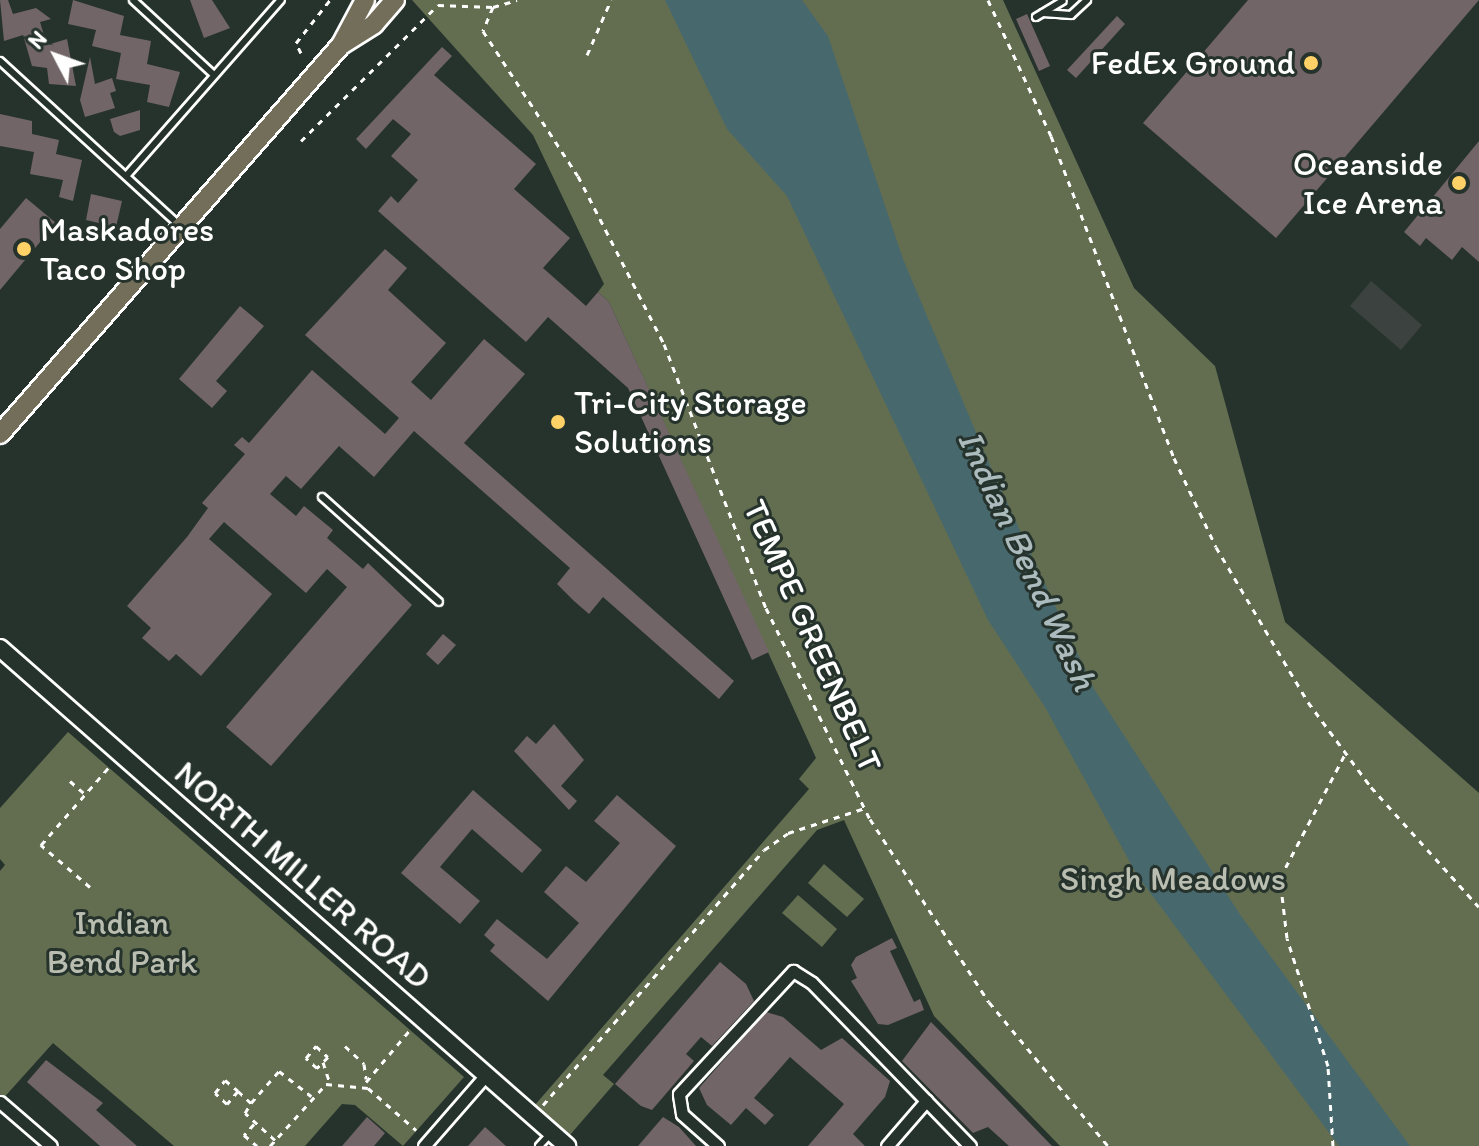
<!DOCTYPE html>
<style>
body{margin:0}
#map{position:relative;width:1479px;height:1146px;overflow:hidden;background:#26332d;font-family:Itim,sans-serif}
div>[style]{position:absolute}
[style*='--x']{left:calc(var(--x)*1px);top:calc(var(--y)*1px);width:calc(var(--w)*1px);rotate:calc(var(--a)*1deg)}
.built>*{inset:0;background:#3c423f}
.green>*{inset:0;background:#636e50}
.water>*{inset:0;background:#47686d}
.building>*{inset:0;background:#716568}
.path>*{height:3px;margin-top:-1.5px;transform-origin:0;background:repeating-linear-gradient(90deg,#fff 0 6px,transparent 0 12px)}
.roads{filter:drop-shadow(2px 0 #fff) drop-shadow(-2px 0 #fff) drop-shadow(0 2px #fff) drop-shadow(0 -2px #fff)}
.lane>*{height:6px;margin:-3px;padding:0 3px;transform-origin:3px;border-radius:3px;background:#26332d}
.street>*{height:11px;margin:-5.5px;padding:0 5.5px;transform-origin:5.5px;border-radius:5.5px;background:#26332d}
.secondary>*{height:16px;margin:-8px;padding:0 8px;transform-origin:8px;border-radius:8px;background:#26332d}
.primary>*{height:18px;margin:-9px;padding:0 9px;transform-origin:9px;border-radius:9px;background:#726e59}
.dots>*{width:22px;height:22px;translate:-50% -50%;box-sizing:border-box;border:4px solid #26332d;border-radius:50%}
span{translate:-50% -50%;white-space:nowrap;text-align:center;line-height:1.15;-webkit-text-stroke:6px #26332d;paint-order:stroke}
.poi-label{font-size:34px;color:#fff}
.right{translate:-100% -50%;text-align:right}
.left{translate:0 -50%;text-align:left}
.street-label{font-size:34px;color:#fff}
.park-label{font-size:34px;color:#b9beb0}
.water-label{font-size:36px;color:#acbbbd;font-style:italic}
.north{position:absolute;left:16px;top:16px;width:80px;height:80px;-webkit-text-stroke:6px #26332d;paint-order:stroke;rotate:311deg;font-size:22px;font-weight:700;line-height:32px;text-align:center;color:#fff}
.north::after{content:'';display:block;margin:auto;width:28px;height:36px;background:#fff;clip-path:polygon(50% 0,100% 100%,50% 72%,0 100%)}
</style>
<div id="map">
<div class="built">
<i style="clip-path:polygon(1371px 281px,1422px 325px,1401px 350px,1350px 306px)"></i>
</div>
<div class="green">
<i style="clip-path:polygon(412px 0,1003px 0,1134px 288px,1215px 366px,1285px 622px,1479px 793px,1479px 1146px,1060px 1146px,934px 1016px,844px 820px,817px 830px,603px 1075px,614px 1084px,563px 1143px,528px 1113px,809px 789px,799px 779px,816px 758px,609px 302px,598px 292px,604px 284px,533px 135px)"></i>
<i style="clip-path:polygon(68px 732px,464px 1077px,403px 1146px,355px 1105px,342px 1104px,305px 1146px,174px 1146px,53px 1043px,0 1102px,0 871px,5px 865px,0 859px,0 808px)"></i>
<i style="clip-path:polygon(824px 864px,864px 899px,847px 917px,808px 883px)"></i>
<i style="clip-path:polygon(798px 895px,837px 929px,822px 947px,782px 913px)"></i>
</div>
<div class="water">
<i style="clip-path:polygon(665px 0,802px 0,828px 36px,903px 259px,991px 468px,1094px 689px,1241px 916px,1410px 1146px,1339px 1146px,1137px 875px,1045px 707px,988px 620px,787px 196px,727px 129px)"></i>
</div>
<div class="building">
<i style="clip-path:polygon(0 0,8px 0,13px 14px,36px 8px,51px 19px,40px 22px,47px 45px,67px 39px,76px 86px,49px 84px,47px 68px,32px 66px,23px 35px,4px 41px)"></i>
<i style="clip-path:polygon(73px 0,124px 16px,120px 35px,151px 41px,147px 64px,180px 72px,169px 107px,147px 102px,150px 85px,116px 79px,121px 53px,92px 46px,96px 30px,68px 24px)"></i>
<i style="clip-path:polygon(190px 0,212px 0,230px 28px,204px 38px)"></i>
<i style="clip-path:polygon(1248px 0,1479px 0,1276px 238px,1143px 123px)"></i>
<i style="clip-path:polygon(1027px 14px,1050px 66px,1039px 71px,1016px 19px)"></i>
<i style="clip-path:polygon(1117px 16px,1125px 24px,1076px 78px,1067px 70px)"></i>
<i style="clip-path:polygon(442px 47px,452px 56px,434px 75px,536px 164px,514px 189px,570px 238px,543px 268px,586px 306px,598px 292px,609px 302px,769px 652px,752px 660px,628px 388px,548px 317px,526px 342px,378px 211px,391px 196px,398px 203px,418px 180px,391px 156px,411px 134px,393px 119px,366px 149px,356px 139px)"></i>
<i style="clip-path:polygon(90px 57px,95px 84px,112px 78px,116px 91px,110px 93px,115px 108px,85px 117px,80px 100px)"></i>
<i style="clip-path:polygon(140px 110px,140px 130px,120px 136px,114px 132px,110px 119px)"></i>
<i style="clip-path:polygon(0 114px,32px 121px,32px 134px,59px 140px,56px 154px,82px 160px,73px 201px,59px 197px,63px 180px,30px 174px,34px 152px,0 146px)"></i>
<i style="clip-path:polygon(1479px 141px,1479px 262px,1462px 247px,1452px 260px,1426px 238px,1420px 246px,1404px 232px)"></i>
<i style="clip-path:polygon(91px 194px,122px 201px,116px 227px,86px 220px)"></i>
<i style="clip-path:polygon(26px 198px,56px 223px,0 290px,0 229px)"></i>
<i style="clip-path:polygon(385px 249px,407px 268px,388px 290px,446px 343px,411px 382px,431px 400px,484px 339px,525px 374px,464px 443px,734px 681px,719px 699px,603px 597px,589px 614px,574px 601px,557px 584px,570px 568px,414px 431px,374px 477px,339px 446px,301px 489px,286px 476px,270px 494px,296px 516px,304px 506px,333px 530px,327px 538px,363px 569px,368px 563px,412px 605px,271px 766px,226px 727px,347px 587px,327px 569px,306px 593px,224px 522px,209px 539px,272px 594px,201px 676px,176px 654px,169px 661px,142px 638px,151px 628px,127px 606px,187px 537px,208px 508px,202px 503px,245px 454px,234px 445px,242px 437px,249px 443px,312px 370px,385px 434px,399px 418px,305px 335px)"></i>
<i style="clip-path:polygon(240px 306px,264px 326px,216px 381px,227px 391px,212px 408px,179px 379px)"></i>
<i style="clip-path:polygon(443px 634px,456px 645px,438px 665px,426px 654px)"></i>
<i style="clip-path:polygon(554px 724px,584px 760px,561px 786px,577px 801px,569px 810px,514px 751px,527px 736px,536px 744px)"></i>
<i style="clip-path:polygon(473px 790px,542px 850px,522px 873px,472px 829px,440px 867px,480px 901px,460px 924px,401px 873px)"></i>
<i style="clip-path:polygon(617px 795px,676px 846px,548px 1001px,490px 951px,495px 945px,484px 935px,497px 919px,547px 959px,579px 923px,544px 892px,566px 866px,586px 882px,620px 843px,594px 821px)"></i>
<i style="clip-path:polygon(892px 938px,897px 948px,890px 951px,914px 1002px,920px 999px,924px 1010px,888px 1025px,878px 1024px,851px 981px,857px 978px,851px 965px,856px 957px)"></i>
<i style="clip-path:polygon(720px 962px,746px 984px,754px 1001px,712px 1046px,701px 1037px,686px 1054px,694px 1061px,652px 1110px,641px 1106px,615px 1084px)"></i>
<i style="clip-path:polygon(766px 1012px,783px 1017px,821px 1050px,842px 1038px,890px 1081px,885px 1097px,853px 1134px,865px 1146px,808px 1146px,844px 1104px,790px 1057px,754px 1098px,774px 1115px,765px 1125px,746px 1108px,731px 1125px,707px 1105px,699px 1088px)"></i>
<i style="clip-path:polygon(931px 1022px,999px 1091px,1052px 1146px,1009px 1146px,988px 1127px,973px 1133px,902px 1061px)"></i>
<i style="clip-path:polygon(46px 1060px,103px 1103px,96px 1110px,137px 1146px,100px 1146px,27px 1082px)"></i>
<i style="clip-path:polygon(367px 1117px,385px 1133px,374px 1146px,342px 1146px)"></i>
<i style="clip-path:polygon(663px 1117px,679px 1127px,696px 1146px,638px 1146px)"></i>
<i style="clip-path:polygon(485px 1127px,506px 1146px,468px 1146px)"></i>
</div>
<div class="path">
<i style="--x:988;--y:0;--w:150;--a:65.1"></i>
<i style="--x:1051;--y:136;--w:345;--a:69.1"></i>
<i style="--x:1174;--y:458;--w:98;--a:64.7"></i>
<i style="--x:1216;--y:547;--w:180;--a:59.3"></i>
<i style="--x:1308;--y:702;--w:106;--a:53.5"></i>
<i style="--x:1371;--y:787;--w:161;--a:48"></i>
<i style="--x:493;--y:7;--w:26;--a:113"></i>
<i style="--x:483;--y:31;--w:173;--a:56.8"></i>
<i style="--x:578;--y:176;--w:189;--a:62.9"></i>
<i style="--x:664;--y:344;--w:283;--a:68.9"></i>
<i style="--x:766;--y:608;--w:235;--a:63.8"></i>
<i style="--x:870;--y:819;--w:218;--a:57"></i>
<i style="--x:989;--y:1002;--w:187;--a:50.4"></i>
<i style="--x:301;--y:53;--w:11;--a:-117"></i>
<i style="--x:296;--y:43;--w:55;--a:-51.7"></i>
<i style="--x:587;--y:55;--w:60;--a:-66.4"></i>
<i style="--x:301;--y:141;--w:193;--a:-44.8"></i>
<i style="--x:438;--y:5;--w:55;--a:2.1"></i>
<i style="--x:493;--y:7;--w:25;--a:-16"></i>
<i style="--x:70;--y:781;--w:20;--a:41"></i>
<i style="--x:90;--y:887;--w:65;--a:-139.4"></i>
<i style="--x:41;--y:845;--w:105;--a:-48.9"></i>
<i style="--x:316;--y:1046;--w:16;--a:43"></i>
<i style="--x:328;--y:1057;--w:16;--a:135"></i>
<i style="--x:317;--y:1068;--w:15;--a:-138"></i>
<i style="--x:306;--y:1058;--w:16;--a:-50"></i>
<i style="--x:345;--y:1046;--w:26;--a:43"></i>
<i style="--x:364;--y:1064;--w:15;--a:82"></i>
<i style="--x:323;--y:1062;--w:23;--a:72"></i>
<i style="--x:366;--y:1082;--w:68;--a:-49.8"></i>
<i style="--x:238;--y:1091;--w:17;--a:130"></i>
<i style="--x:227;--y:1104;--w:16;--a:-137"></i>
<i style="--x:215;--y:1093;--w:16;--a:-52"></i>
<i style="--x:225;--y:1080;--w:17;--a:40"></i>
<i style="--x:238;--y:1091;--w:18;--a:43"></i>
<i style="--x:543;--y:1105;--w:337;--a:-49.1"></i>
<i style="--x:764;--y:850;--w:29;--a:-35"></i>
<i style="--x:788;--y:833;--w:81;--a:-18"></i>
<i style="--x:254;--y:1124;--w:15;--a:132"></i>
<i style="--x:244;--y:1135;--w:17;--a:40"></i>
<i style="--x:275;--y:1140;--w:40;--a:-138"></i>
<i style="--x:245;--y:1113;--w:12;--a:-59"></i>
<i style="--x:251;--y:1103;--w:43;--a:-48.8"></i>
<i style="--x:279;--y:1071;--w:41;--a:38"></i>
<i style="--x:270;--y:1146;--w:84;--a:-47.9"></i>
<i style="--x:326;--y:1084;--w:42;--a:5.4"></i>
<i style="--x:368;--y:1088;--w:64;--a:41.2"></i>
<i style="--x:1333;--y:1146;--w:80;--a:-93.6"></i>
<i style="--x:1328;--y:1066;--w:134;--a:-107.8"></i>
<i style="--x:1287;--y:938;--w:60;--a:-96.7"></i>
<i style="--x:1280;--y:878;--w:140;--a:-62.3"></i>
</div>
<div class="roads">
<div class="lane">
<i style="--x:133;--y:0;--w:109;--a:42.8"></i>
<i style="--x:1043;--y:13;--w:28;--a:4"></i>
<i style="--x:1071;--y:15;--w:22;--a:-43"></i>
<i style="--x:1036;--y:17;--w:31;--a:-31"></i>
<i style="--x:0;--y:61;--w:244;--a:42.5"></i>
<i style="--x:127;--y:175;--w:233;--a:-48.7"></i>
<i style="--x:322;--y:497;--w:157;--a:41.9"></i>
<i style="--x:539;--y:1146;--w:18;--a:-47"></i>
</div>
<div class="street">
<i style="--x:0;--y:1102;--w:67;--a:40.8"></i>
<i style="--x:424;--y:1146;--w:93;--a:-48.9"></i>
<i style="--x:718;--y:1146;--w:48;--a:-138.4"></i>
<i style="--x:682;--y:1114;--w:20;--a:-99"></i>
<i style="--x:679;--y:1094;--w:168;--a:-47.2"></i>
<i style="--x:793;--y:971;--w:22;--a:32"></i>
<i style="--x:812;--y:983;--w:227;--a:45.9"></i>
<i style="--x:887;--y:1146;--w:60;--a:-49.1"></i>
</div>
<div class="secondary">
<i style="--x:0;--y:648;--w:755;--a:41.29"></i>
</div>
<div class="primary">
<i style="--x:341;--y:45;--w:51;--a:-61.9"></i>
<i style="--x:0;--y:434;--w:517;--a:-48.76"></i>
<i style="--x:341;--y:45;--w:39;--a:-32"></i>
<i style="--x:374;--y:24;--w:32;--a:-49"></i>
</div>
</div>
<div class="dots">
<i style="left:1311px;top:63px;background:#ffd166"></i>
<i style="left:1459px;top:183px;background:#ffd166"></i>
<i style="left:24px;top:249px;background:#ffd166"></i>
<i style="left:558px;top:422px;background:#ffd166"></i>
</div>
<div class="poi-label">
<span class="right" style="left:1295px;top:63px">FedEx Ground</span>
<span class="right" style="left:1443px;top:183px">Oceanside<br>Ice Arena</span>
<span class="left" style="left:40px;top:249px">Maskadores<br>Taco Shop</span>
<span class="left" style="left:574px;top:422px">Tri-City Storage<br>Solutions</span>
</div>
<div class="street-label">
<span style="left:813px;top:636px;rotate:66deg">TEMPE GREENBELT</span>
<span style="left:303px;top:875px;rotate:41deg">NORTH MILLER ROAD</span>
</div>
<div class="park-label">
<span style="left:1173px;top:879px">Singh Meadows</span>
<span style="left:122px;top:942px">Indian<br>Bend Park</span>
</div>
<div class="water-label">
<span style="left:1028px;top:560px;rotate:65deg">Indian Bend Wash</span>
</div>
<div class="north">N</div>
</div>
